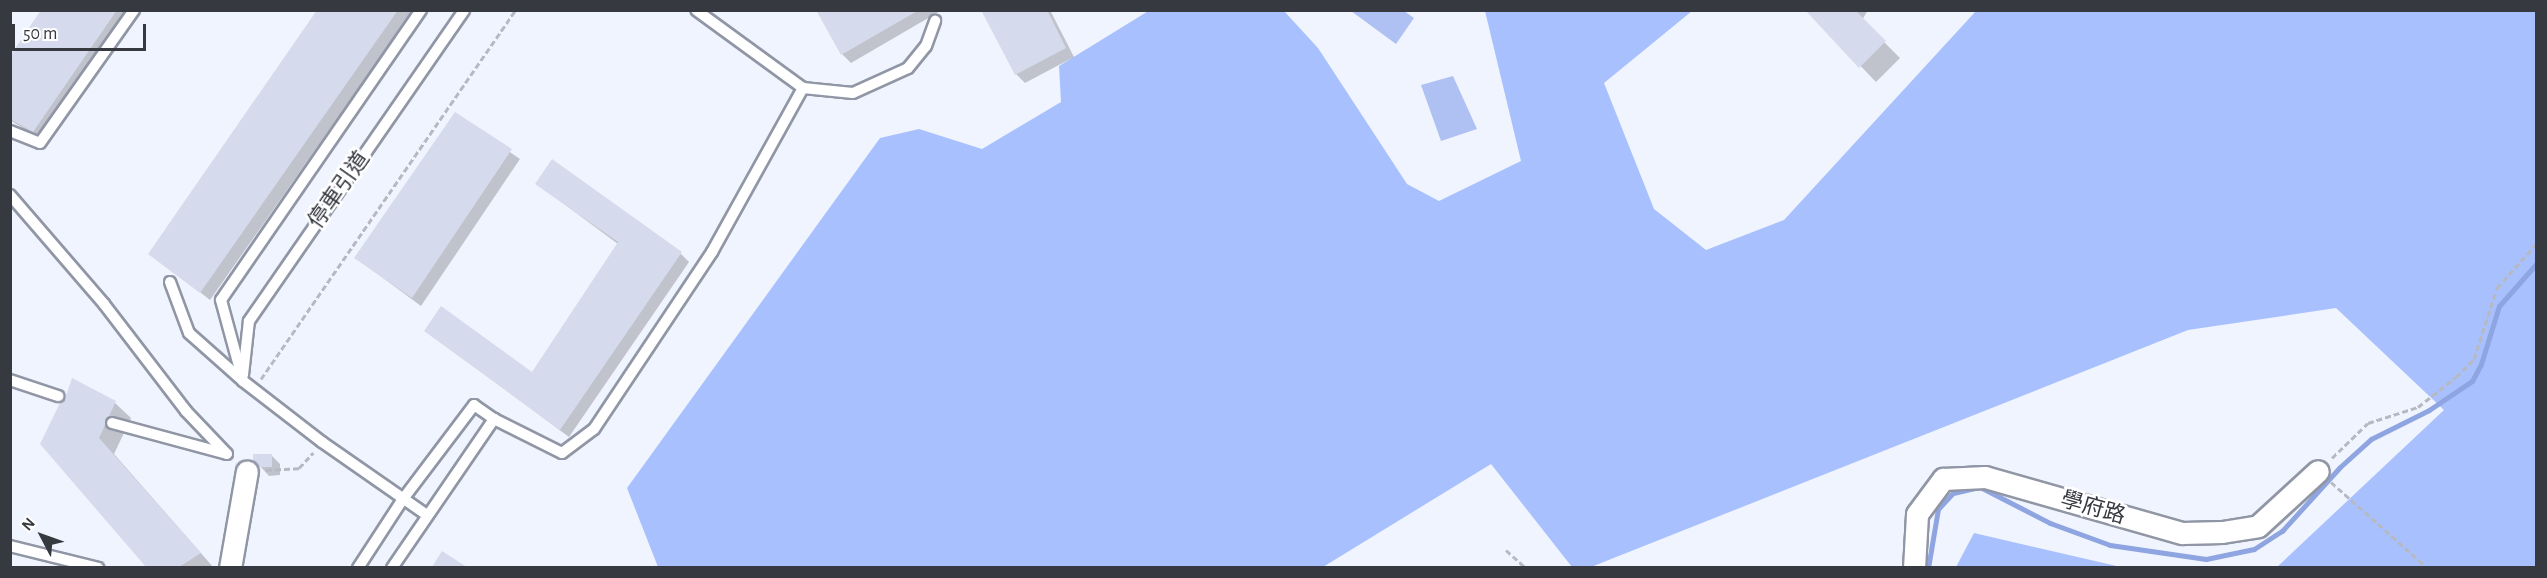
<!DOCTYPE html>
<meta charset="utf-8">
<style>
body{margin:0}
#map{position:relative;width:2547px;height:578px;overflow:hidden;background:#f0f4fe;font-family:"Alegreya Sans","Noto Sans TC",sans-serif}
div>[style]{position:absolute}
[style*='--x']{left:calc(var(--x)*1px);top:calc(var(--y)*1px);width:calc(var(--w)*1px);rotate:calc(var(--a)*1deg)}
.green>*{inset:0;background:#aec1f2}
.forest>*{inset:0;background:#a8c0fe}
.shadow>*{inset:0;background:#0003}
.stream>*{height:5px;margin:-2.5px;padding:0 2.5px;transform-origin:2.5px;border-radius:2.5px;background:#8ea5e1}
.building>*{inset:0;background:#d5dbec}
.path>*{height:3px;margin-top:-1.5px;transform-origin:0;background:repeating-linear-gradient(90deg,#b6b9c2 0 6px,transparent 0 9px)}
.roads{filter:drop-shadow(2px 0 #9096a5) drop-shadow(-2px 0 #9096a5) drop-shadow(0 2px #9096a5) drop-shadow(0 -2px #9096a5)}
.lane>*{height:10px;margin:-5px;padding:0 5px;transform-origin:5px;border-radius:5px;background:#fff}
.street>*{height:21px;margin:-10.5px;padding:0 10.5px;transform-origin:10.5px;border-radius:10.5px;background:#fff}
span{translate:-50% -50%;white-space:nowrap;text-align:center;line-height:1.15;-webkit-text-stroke:5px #fff;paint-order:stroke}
.street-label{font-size:22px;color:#363940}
.frame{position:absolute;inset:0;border:12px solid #363940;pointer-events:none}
.north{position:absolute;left:12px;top:506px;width:60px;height:60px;-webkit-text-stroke:4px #fff;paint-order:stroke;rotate:311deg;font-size:16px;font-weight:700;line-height:24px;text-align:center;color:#363940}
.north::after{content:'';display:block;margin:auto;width:21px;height:27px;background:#363940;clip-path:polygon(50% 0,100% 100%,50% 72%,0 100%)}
.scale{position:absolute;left:12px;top:24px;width:134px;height:27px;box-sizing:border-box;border:3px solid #363940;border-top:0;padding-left:8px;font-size:18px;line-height:21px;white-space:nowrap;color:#363940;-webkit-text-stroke:4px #fff;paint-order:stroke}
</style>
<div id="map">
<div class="green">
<i style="clip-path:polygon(1351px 11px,1404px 11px,1414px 18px,1396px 44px)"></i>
<i style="clip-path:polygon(1453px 76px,1477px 129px,1441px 141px,1421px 85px)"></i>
</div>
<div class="forest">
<i style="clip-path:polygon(1150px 10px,1284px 11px,1318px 48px,1407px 184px,1439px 201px,1521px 161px,1485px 11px,1692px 11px,1604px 83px,1654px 209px,1706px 250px,1784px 220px,1976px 11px,2536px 11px,2536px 567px,2277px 567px,2444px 410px,2336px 308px,2188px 330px,1591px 567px,1572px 567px,1491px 464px,1323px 567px,658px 567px,627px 488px,880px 138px,919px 129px,982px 149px,1061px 102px,1059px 66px)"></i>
<i style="clip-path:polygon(1974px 533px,2121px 567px,1956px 567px)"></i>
</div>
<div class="shadow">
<i style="clip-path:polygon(43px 10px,131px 10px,42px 140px,10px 120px,10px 58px)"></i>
<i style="clip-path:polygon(319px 10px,413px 10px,210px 300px,158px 259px)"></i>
<i style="clip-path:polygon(818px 10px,942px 10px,851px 63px,842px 54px)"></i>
<i style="clip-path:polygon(983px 10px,1050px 10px,1074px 57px,1025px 83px,1016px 74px)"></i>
<i style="clip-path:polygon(1807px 10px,1868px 10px,1862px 20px,1900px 58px,1876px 82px)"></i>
<i style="clip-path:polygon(455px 114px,520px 159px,421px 306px,356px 258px)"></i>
<i style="clip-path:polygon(537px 184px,681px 254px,689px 262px,569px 437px,426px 331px,533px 374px,618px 244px)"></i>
<i style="clip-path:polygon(115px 403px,131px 418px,114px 454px,214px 568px,148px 568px,42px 444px)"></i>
<i style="clip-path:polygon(271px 455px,280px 464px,280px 475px,269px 476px,260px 466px)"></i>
</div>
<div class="stream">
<i style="--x:1928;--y:568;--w:60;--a:-80.4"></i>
<i style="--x:1938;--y:509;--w:22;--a:-47"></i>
<i style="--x:1953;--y:493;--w:28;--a:-13"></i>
<i style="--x:1980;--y:487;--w:79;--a:27.2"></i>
<i style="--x:2050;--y:523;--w:64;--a:20.1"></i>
<i style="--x:2110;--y:545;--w:97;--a:8.3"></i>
<i style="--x:2206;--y:559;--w:49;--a:-11.8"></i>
<i style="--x:2254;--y:549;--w:33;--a:-33"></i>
<i style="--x:2282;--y:531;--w:86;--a:-47.8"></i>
<i style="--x:2340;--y:467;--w:42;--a:-42.1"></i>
<i style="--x:2371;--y:439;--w:65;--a:-26.6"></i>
<i style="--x:2429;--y:410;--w:52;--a:-34"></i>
<i style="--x:2472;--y:381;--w:19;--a:-62"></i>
<i style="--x:2481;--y:364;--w:61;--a:-72.8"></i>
<i style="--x:2499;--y:306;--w:56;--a:-48.6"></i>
</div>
<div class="building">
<i style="clip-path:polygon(41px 10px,117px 10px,33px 132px,10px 119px,10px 56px)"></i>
<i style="clip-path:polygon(317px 10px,398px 10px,200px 293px,148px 254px)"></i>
<i style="clip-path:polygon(816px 10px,919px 10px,841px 55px)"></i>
<i style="clip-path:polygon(981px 10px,1047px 10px,1066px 48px,1015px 75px)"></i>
<i style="clip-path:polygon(1805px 10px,1855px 10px,1886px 41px,1859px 68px)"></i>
<i style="clip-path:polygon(455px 112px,512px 149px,412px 298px,354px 258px)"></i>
<i style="clip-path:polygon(552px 159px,682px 252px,560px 430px,424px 331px,441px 306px,532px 372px,618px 242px,535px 184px)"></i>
<i style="clip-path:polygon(72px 378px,116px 401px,99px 438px,201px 553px,179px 567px,146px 567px,40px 444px,60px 403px,65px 399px)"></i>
<i style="clip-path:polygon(253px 454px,272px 454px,272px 467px,259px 467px,253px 460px)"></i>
<i style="clip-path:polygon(442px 551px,467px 567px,432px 567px)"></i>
</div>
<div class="path">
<i style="--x:261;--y:379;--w:449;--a:-55.4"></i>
<i style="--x:2332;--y:458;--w:50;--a:-44.2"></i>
<i style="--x:2368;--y:423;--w:52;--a:-17.7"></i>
<i style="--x:2418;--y:407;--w:48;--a:-38.3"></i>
<i style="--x:2456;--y:377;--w:25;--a:-45"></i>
<i style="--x:2474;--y:359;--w:75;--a:-72.1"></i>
<i style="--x:2497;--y:288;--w:59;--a:-48.4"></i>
<i style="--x:266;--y:470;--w:33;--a:-3"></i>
<i style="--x:299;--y:468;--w:21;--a:-47"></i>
<i style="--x:2331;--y:482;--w:125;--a:41.7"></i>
<i style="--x:1506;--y:550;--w:27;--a:42"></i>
</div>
<div class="roads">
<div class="lane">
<i style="--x:421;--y:10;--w:352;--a:124.6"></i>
<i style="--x:221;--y:300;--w:84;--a:74.8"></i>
<i style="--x:243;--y:381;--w:100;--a:37.7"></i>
<i style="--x:322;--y:442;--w:128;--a:34.8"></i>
<i style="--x:803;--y:88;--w:50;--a:5.7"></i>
<i style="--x:853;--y:93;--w:60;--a:-24.4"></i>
<i style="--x:908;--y:68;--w:28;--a:-51"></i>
<i style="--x:926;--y:46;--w:27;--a:-70"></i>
<i style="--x:10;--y:131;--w:32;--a:22"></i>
<i style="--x:40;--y:143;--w:163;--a:-54.7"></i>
<i style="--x:10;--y:195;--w:144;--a:49.2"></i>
<i style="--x:104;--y:304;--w:135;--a:52.5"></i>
<i style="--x:186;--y:411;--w:59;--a:46.4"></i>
<i style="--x:227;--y:454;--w:119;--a:-164.9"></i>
<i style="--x:170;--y:282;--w:54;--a:69.6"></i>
<i style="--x:189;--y:333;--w:72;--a:41.6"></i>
<i style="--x:243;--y:375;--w:54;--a:-83.7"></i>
<i style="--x:249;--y:321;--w:378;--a:-55.3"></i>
<i style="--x:10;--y:380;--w:51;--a:18.4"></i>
<i style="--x:10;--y:546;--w:91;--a:14"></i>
<i style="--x:358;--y:568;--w:82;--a:-56.9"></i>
<i style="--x:403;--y:499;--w:118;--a:-52.9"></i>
<i style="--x:474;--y:405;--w:24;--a:35"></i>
<i style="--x:494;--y:419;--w:76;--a:26.6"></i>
<i style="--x:562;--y:453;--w:40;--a:-37"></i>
<i style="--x:594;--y:429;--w:213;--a:-56.3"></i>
<i style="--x:712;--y:252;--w:188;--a:-61"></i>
<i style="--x:803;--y:88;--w:132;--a:-143.9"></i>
<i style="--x:392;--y:568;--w:181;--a:-55.6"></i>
</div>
<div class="street">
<i style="--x:230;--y:568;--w:98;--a:-80.1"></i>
<i style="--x:1914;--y:568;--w:54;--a:-86.8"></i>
<i style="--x:1917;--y:514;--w:44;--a:-53.4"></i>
<i style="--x:1943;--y:479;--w:42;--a:-2.7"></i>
<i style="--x:1985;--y:477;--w:205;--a:15.9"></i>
<i style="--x:2182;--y:533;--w:40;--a:-1.4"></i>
<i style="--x:2222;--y:532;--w:36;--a:-9"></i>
<i style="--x:2258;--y:526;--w:81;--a:-42.5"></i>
</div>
</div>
<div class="street-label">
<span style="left:339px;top:190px;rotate:-55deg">停車引道</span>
<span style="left:2093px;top:508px;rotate:16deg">學府路</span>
</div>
<div class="frame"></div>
<div class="north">N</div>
<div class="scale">50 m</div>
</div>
